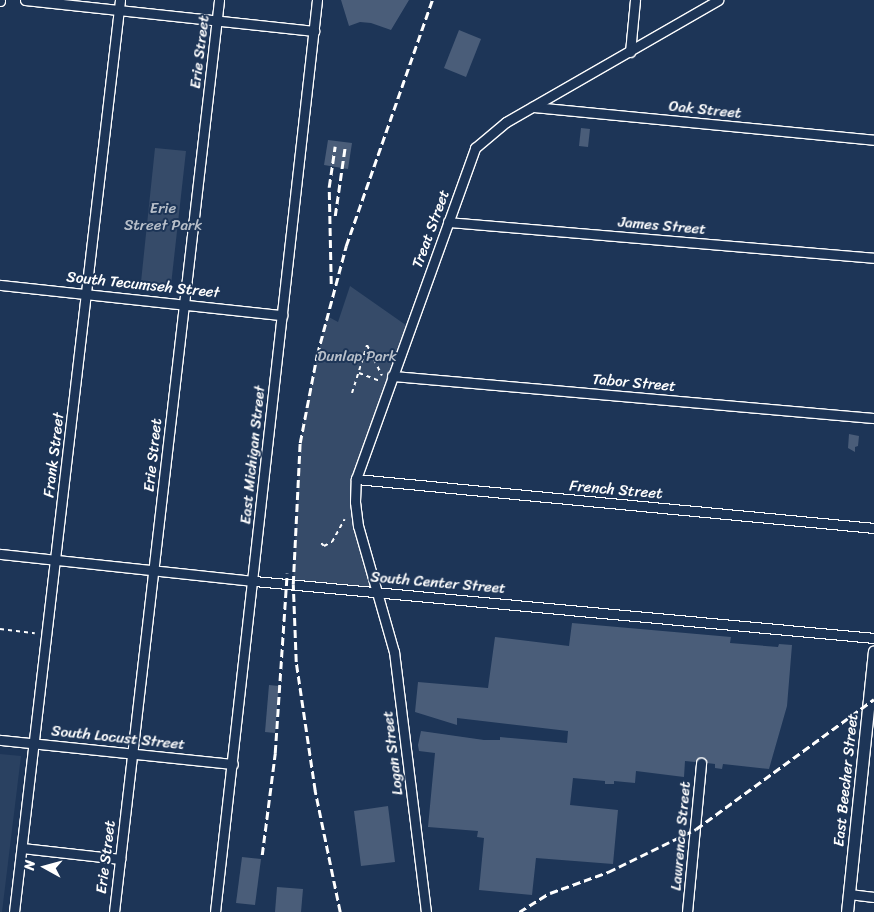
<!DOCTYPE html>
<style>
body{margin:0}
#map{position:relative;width:874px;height:912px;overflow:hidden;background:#1d3557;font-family:Sriracha,sans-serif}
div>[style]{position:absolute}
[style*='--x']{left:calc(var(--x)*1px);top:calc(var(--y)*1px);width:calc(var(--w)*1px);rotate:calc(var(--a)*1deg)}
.built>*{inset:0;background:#2a4161}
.green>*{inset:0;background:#364b69}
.building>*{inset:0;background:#4a5d79}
.path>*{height:2px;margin-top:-1px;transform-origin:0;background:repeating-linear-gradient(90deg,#fff 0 4px,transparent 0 8px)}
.roads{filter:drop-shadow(1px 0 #fff) drop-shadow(-1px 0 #fff) drop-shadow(0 1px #fff) drop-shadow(0 -1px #fff)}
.minor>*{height:9px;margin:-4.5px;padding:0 4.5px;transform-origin:4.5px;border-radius:4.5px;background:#1d3557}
.major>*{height:11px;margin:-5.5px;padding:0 5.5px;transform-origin:5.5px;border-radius:5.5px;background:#1d3557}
.rail>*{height:2.5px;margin-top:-1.25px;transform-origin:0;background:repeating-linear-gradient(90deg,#fff 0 8px,transparent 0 12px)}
span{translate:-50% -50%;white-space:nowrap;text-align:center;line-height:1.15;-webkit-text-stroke:4px #1d3557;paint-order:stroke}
.street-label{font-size:15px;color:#fff}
.park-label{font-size:15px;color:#b9c0ca}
.north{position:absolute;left:20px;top:842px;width:50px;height:50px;-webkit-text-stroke:4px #1d3557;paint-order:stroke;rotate:277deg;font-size:14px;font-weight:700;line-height:20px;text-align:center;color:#fff}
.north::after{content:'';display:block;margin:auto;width:18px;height:22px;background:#fff;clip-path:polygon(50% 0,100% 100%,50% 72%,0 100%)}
</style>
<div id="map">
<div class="built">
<i style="clip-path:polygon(0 754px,21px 756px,2px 912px,0 912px)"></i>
</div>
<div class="green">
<i style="clip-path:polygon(155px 148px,186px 151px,171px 285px,141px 282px)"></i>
<i style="clip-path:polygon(350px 286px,410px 328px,356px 479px,355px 502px,379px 592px,293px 584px,300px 443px,309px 392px,327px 316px,338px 322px)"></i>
</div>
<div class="building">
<i style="clip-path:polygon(341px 0,409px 0,391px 30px,371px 23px,360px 22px,349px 26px)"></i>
<i style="clip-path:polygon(459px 30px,481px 39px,466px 77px,444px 68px)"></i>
<i style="clip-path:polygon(581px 128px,590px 129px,588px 147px,579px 146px)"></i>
<i style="clip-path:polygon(328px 140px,352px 143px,348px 169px,324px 165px)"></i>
<i style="clip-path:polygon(849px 434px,859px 436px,858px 446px,855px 447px,855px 452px,848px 448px)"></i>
<i style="clip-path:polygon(572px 623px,731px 637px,730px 643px,778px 647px,779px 644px,792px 645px,787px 706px,769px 769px,723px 764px,722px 769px,715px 768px,715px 764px,707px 763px,705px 758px,701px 757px,695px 762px,685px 761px,684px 777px,636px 771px,635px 783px,614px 781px,614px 784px,605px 784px,605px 781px,573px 778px,570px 805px,618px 810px,613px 864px,536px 858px,532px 895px,479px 890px,484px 838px,477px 837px,478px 831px,428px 827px,435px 753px,419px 751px,418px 745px,421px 731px,484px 740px,500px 740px,500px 737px,567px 743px,568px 731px,457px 718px,457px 725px,415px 712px,418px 682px,488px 688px,495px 637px,569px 646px)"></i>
<i style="clip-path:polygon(269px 685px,279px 686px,275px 733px,265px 732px)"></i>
<i style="clip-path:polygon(388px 806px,395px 862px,361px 866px,354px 811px)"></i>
<i style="clip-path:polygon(242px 857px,261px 859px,255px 905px,236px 903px)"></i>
<i style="clip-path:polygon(277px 887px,303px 889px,301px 912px,275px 912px)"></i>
</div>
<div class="path">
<i style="--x:359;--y:373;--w:22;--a:21"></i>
<i style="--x:352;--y:393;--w:50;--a:-72.6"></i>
<i style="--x:367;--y:345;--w:34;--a:64"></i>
<i style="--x:321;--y:543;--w:4;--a:45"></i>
<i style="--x:324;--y:546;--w:9;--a:-27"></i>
<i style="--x:332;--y:542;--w:26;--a:-61"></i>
<i style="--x:0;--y:629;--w:35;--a:7"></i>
</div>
<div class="roads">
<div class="minor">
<i style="--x:25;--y:0;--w:291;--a:6.1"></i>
<i style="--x:0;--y:1;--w:1;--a:-90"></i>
<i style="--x:630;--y:52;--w:52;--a:-84.5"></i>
<i style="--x:533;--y:107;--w:343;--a:5.5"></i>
<i style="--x:448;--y:222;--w:428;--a:4.8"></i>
<i style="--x:0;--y:285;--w:284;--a:6.1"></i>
<i style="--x:392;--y:376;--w:484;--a:5"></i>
<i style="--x:356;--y:479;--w:520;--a:5.4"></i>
<i style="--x:0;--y:554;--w:255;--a:6.1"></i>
<i style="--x:254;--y:581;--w:623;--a:5.25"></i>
<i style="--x:0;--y:740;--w:234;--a:5.9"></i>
<i style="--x:22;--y:848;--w:99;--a:6.4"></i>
<i style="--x:849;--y:894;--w:25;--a:7"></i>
<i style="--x:14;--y:912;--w:918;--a:-83.37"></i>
<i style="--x:114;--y:912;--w:918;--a:-83.43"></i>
<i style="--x:215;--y:912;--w:918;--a:-83.62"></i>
<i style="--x:426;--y:912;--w:262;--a:-97"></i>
<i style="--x:394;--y:652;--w:131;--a:-105.9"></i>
<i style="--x:358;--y:526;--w:24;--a:-97"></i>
<i style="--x:355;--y:502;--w:23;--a:-88"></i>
<i style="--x:356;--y:479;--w:352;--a:-70.2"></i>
<i style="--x:475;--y:148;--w:40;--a:-40"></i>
<i style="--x:506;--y:122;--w:245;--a:-29.9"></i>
<i style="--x:687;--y:912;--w:150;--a:-84.6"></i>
</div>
<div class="major">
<i style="--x:847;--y:912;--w:262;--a:-84.1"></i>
</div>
</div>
<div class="rail">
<i style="--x:335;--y:216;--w:70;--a:-81.8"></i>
<i style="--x:331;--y:284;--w:97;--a:-91.2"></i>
<i style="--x:329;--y:187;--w:41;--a:-81.7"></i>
<i style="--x:262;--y:855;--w:103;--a:-82.7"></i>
<i style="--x:275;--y:753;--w:180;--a:-86.2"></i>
<i style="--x:340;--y:912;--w:124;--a:-101.7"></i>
<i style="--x:315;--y:791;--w:130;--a:-98.4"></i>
<i style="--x:296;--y:662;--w:78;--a:-92.2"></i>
<i style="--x:293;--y:584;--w:141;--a:-87.2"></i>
<i style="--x:300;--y:443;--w:90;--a:-79.1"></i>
<i style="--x:317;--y:355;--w:113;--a:-75.1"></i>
<i style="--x:346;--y:246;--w:261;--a:-70.7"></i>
<i style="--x:519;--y:912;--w:36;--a:-32"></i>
<i style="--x:550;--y:893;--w:62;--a:-19.9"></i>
<i style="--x:608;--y:872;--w:98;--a:-26"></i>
<i style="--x:696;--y:829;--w:220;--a:-36.1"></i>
</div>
<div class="street-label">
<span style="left:200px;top:52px;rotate:-83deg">Erie Street</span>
<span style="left:705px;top:110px;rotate:6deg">Oak Street</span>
<span style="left:662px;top:226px;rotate:5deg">James Street</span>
<span style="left:431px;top:229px;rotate:-70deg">Treat Street</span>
<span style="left:143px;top:285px;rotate:6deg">South Tecumseh Street</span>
<span style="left:634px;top:383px;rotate:5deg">Tabor Street</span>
<span style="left:54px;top:455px;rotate:-83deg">Frank Street</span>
<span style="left:153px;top:455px;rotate:-84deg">Erie Street</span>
<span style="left:253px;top:455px;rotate:-84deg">East Michigan Street</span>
<span style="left:616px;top:490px;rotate:5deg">French Street</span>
<span style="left:438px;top:583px;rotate:5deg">South Center Street</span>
<span style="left:118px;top:738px;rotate:6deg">South Locust Street</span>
<span style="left:393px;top:753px;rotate:-97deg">Logan Street</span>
<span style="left:846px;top:780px;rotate:-84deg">East Beecher Street</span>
<span style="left:681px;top:836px;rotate:-85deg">Lawrence Street</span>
<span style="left:106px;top:857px;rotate:-83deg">Erie Street</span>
</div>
<div class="park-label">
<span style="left:163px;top:217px">Erie<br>Street Park</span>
<span style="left:357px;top:357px">Dunlap Park</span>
</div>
<div class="north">N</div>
</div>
